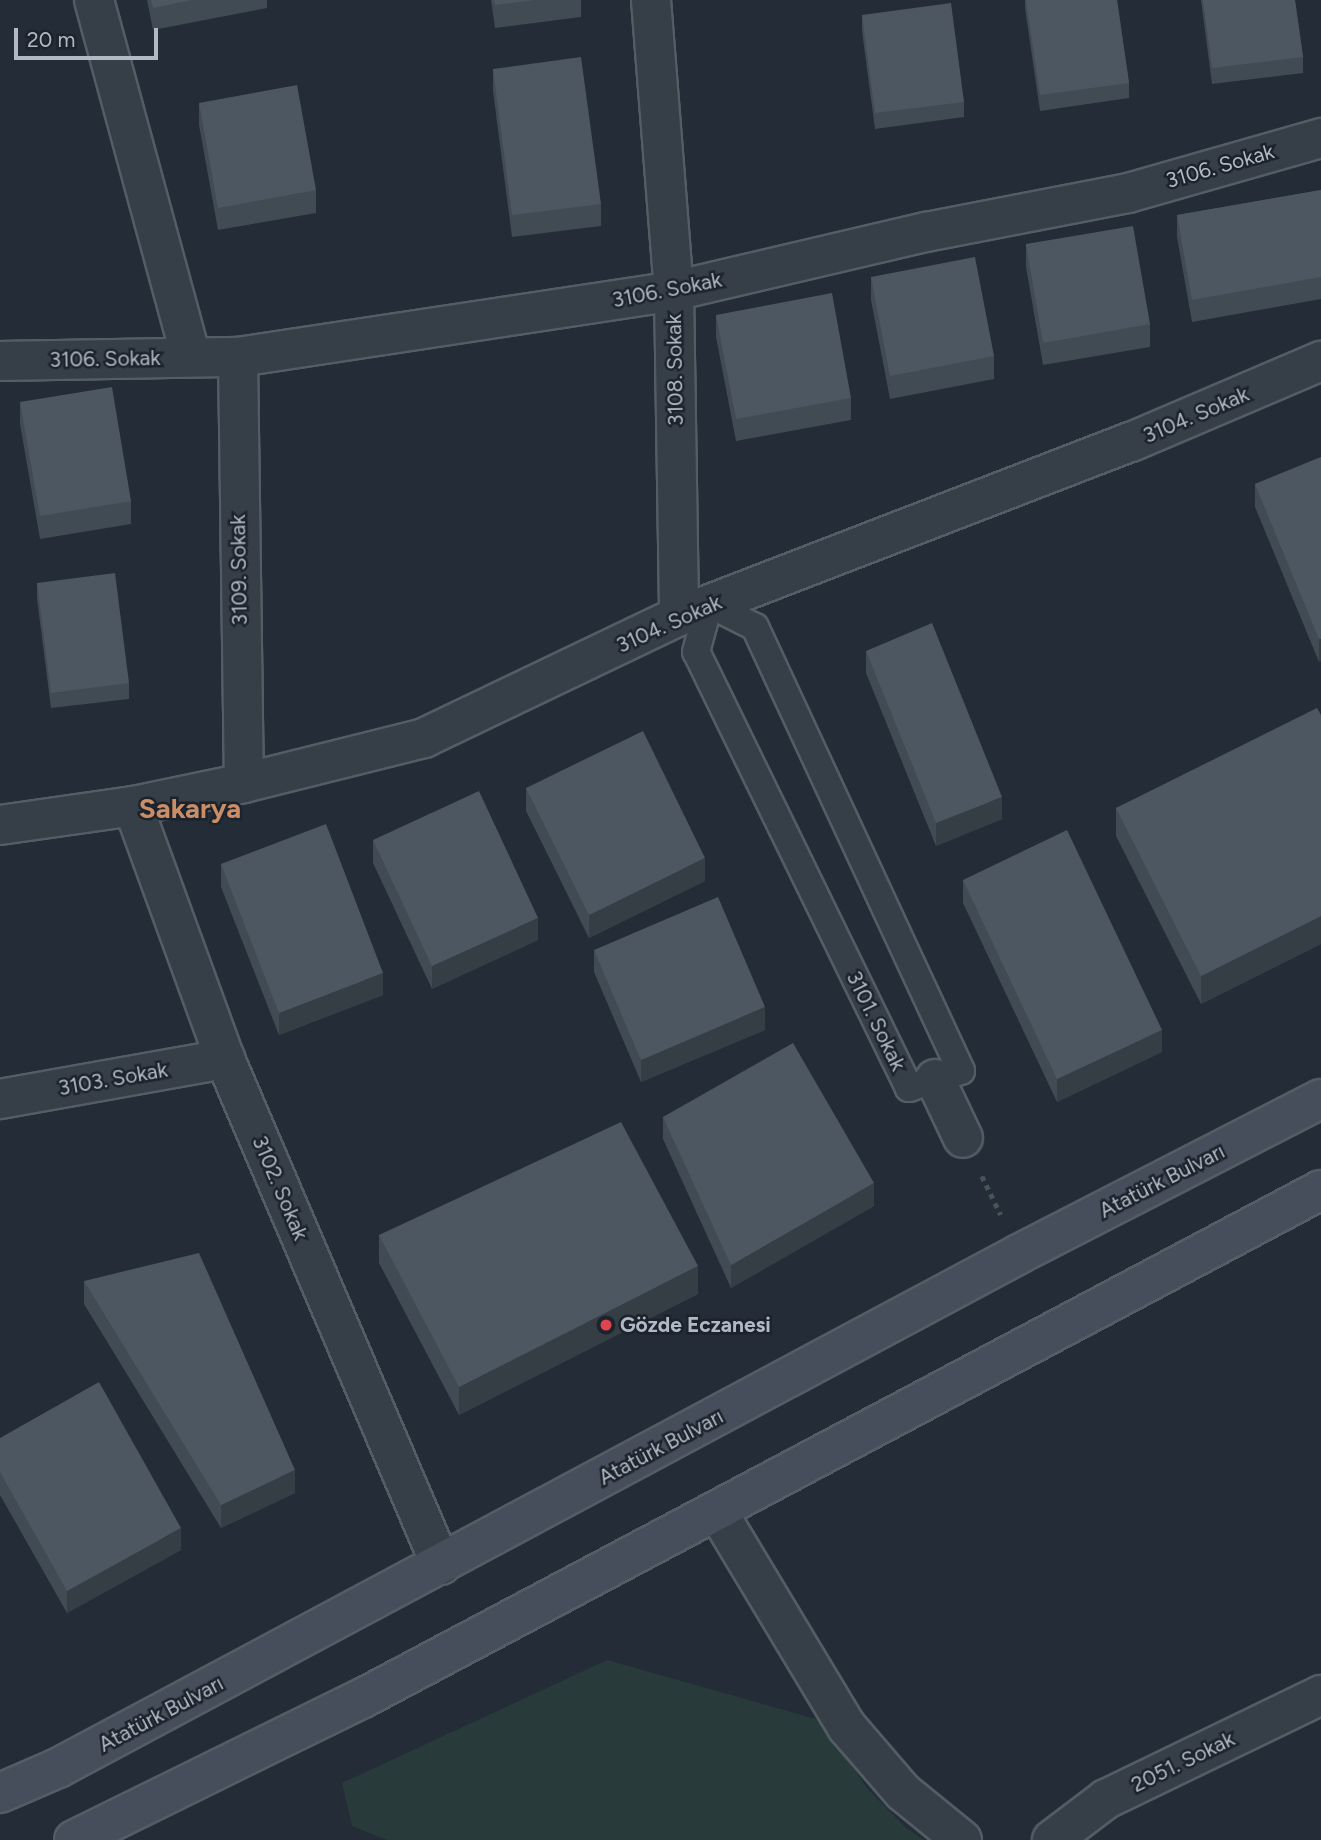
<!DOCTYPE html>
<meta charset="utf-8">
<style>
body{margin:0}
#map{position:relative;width:1321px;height:1840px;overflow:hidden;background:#232c37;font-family:Figtree,sans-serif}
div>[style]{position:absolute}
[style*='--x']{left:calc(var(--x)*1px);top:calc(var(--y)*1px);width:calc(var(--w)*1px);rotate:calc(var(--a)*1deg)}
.green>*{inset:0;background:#283a3a}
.path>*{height:4.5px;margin-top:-2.25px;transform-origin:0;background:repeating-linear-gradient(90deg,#455657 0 5px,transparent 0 10px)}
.roads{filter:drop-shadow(2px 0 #545c65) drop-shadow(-2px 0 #545c65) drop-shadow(0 2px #545c65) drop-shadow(0 -2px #545c65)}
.lane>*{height:26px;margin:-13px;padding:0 13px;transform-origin:13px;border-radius:13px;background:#363e47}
.street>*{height:38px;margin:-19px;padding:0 19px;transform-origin:19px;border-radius:19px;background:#363e47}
.secondary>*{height:38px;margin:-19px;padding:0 19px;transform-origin:19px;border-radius:19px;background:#454e5a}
.wall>*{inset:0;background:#414b54}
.shaded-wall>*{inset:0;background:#353d45}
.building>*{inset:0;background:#4c5762}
.dots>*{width:19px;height:19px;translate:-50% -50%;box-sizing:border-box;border:4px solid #1c232c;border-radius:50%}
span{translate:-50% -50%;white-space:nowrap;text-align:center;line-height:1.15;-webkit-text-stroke:5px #1c232c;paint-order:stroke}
.street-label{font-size:21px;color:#b1b9c4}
.poi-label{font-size:21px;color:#b1b9c4;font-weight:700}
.left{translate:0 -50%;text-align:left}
.district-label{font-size:28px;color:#c98d67;font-weight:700}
.scale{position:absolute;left:14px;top:28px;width:144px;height:32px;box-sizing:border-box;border:4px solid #b1b9c4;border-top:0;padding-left:9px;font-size:21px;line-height:24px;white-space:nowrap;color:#b1b9c4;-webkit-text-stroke:5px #1c232c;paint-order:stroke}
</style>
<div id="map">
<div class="green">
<i style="clip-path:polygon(607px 1660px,837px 1725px,849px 1761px,867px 1788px,905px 1827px,924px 1840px,387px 1840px,352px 1826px,342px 1783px)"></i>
</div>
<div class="path">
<i style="--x:982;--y:1176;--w:43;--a:64"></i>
</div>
<div class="roads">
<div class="lane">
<i style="--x:709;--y:604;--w:51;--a:26.6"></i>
<i style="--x:755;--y:627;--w:489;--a:65.1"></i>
<i style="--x:961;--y:1071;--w:55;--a:161.9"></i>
<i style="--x:909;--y:1088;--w:485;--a:-116"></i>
<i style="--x:696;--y:652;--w:50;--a:-74.8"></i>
</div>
<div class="street">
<i style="--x:94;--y:0;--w:370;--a:74.8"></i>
<i style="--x:651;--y:0;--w:292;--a:85.5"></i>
<i style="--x:674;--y:291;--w:325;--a:89.1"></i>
<i style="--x:238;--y:357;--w:426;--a:89.2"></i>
<i style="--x:0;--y:361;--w:238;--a:-1"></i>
<i style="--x:238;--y:357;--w:441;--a:-8.6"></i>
<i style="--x:674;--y:291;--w:259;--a:-13.2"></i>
<i style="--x:926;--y:232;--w:206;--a:-10.9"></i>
<i style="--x:1128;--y:193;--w:201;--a:-15.9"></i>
<i style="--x:133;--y:806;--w:269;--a:70"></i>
<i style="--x:225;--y:1059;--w:550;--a:66.88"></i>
<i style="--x:0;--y:825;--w:134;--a:-8.1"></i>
<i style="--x:133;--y:806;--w:113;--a:-11.7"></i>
<i style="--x:244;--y:783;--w:186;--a:-14"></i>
<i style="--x:424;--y:738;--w:283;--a:-25.6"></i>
<i style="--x:679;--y:616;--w:484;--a:-21.1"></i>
<i style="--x:1131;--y:442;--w:207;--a:-23.1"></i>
<i style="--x:935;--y:1079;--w:65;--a:64.6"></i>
<i style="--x:0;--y:1099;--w:229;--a:-10.1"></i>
<i style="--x:717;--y:1511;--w:252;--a:59"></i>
<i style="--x:847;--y:1727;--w:86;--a:49.3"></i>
<i style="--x:903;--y:1792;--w:76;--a:39.1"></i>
<i style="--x:1052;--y:1840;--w:68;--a:-37.2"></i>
<i style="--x:1106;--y:1799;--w:239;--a:-25.8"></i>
</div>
<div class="secondary">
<i style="--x:0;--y:1793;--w:63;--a:-23.3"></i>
<i style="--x:58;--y:1768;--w:1090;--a:-28.14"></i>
<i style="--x:1019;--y:1254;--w:339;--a:-27.2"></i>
<i style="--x:74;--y:1840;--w:322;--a:-26.2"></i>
<i style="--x:363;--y:1698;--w:1084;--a:-27.94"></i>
</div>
</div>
<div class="wall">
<i style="clip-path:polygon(147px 0,267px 0,267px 8px,153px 30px)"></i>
<i style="clip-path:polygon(491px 0,581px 0,581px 17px,495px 28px)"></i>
<i style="clip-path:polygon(1025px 0,1117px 0,1129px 83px,1129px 98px,1040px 111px,1025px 8px)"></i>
<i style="clip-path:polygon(1201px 0,1295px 0,1303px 57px,1303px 73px,1212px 84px)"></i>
<i style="clip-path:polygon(862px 15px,964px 102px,964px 117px,875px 129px,862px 31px)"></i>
<i style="clip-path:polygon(493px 69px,601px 204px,601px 226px,512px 237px,493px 91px)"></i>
<i style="clip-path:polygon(199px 103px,316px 190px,316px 213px,218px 230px,199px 125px)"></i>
<i style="clip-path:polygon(1321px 190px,1321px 299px,1192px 322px,1177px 237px,1177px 215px)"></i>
<i style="clip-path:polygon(1026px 244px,1150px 324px,1150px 347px,1043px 365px,1026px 267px)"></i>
<i style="clip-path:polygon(871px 277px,994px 356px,994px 379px,890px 399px,871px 300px)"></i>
<i style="clip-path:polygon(716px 315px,851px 398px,851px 420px,736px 441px,716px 337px)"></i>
<i style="clip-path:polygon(20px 402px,131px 501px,131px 524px,40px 539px,20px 424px)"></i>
<i style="clip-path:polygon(1321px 457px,1319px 662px,1255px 507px,1255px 484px)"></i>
<i style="clip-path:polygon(37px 583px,129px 683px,129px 699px,51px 708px,37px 599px)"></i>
<i style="clip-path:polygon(866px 651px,1002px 819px,936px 846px,866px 673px)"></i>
<i style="clip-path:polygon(1321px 715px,1321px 944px,1201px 1004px,1116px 836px,1116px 808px)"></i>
<i style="clip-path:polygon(526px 788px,705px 881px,589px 938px,526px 811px)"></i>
<i style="clip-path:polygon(373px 840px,538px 940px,432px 989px,373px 863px)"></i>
<i style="clip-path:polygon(221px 864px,383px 995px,279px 1035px,221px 887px)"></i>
<i style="clip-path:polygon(963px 880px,1162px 1052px,1057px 1102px,963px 903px)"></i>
<i style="clip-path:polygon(594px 950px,765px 1030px,641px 1082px,594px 972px)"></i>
<i style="clip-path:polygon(663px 1117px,874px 1206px,731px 1288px,663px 1139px)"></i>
<i style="clip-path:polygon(379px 1235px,698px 1294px,459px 1415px,379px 1263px)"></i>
<i style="clip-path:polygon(84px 1281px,295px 1493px,221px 1528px,84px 1304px)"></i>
<i style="clip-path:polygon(0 1438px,181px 1550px,67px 1613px,0 1495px)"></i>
</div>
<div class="shaded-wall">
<i style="clip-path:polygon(1319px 639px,1321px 639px,1321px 661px,1319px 662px)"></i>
<i style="clip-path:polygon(1002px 797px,1002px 819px,936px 846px,936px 823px)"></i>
<i style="clip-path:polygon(705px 858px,705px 881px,589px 938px,589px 915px)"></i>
<i style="clip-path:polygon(1321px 916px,1321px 944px,1201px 1004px,1201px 976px)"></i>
<i style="clip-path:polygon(538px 918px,538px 940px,432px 989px,432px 966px)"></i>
<i style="clip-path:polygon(383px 973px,383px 995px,279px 1035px,279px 1013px)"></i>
<i style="clip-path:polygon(765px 1007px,765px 1030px,641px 1082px,641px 1060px)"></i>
<i style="clip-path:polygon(1162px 1030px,1162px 1052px,1057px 1102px,1057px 1079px)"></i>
<i style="clip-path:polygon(874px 1183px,874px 1206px,731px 1288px,731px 1265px)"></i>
<i style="clip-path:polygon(698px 1266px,698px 1294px,459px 1415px,459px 1387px)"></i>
<i style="clip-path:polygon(295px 1470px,295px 1493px,221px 1528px,221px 1505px)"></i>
<i style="clip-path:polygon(181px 1528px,181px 1550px,67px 1613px,67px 1591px)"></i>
</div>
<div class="building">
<i style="clip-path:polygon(151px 0,192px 0,153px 8px)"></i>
<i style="clip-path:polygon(494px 0,536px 0,495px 5px)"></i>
<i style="clip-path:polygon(1026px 0,1117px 0,1129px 83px,1040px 95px)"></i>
<i style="clip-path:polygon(1203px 0,1295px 0,1303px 57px,1212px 68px)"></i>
<i style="clip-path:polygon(951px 3px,964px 102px,875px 113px,862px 15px)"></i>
<i style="clip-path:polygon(581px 57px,601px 204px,512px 215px,493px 69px)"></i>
<i style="clip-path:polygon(297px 85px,316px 190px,218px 208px,199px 103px)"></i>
<i style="clip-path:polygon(1321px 190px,1321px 277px,1192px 300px,1177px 215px)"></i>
<i style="clip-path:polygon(1133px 226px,1150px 324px,1043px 343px,1026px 244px)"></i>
<i style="clip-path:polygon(975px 257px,994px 356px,890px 376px,871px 277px)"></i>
<i style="clip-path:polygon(832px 293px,851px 398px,736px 419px,716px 315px)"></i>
<i style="clip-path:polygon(112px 387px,131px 501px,40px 516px,20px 402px)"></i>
<i style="clip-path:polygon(1321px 457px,1321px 639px,1319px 639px,1255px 484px)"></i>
<i style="clip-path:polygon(115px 573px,129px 683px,51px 693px,37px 583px)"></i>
<i style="clip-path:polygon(932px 623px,1002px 797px,936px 823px,866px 651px)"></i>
<i style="clip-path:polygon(1317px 708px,1321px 715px,1321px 916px,1201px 976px,1116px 808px)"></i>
<i style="clip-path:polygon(643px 731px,705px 858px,589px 915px,526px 788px)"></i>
<i style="clip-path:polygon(479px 791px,538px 918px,432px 966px,373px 840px)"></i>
<i style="clip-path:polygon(326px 824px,383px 973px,279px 1013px,221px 864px)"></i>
<i style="clip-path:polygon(1067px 830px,1162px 1030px,1057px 1079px,963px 880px)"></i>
<i style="clip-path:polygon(718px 897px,765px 1007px,641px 1060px,594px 950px)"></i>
<i style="clip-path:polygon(793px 1043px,874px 1183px,731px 1265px,663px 1117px)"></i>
<i style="clip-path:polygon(621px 1122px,698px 1266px,459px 1387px,379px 1235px)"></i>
<i style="clip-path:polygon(199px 1253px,295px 1470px,221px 1505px,84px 1281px)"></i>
<i style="clip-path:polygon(99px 1382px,181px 1528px,67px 1591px,0 1472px,0 1438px)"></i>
</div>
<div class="dots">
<i style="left:606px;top:1325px;background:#e0444e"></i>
</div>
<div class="street-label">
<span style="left:1220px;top:166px;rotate:-16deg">3106. Sokak</span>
<span style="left:667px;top:290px;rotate:-11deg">3106. Sokak</span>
<span style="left:105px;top:359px;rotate:-1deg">3106. Sokak</span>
<span style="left:675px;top:370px;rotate:-91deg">3108. Sokak</span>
<span style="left:1196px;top:415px;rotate:-23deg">3104. Sokak</span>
<span style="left:239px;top:570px;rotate:-91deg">3109. Sokak</span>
<span style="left:669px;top:624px;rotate:-24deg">3104. Sokak</span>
<span style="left:876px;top:1021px;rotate:64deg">3101. Sokak</span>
<span style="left:113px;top:1079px;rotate:-10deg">3103. Sokak</span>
<span style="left:1162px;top:1181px;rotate:-27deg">Atatürk Bulvarı</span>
<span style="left:280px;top:1188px;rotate:67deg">3102. Sokak</span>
<span style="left:661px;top:1447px;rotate:-28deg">Atatürk Bulvarı</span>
<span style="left:161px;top:1714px;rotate:-28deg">Atatürk Bulvarı</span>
<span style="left:1183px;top:1762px;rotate:-26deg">2051. Sokak</span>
</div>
<div class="poi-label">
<span class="left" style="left:620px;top:1325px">Gözde Eczanesi</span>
</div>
<div class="district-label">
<span style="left:190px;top:808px">Sakarya</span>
</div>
<div class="scale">20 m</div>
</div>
